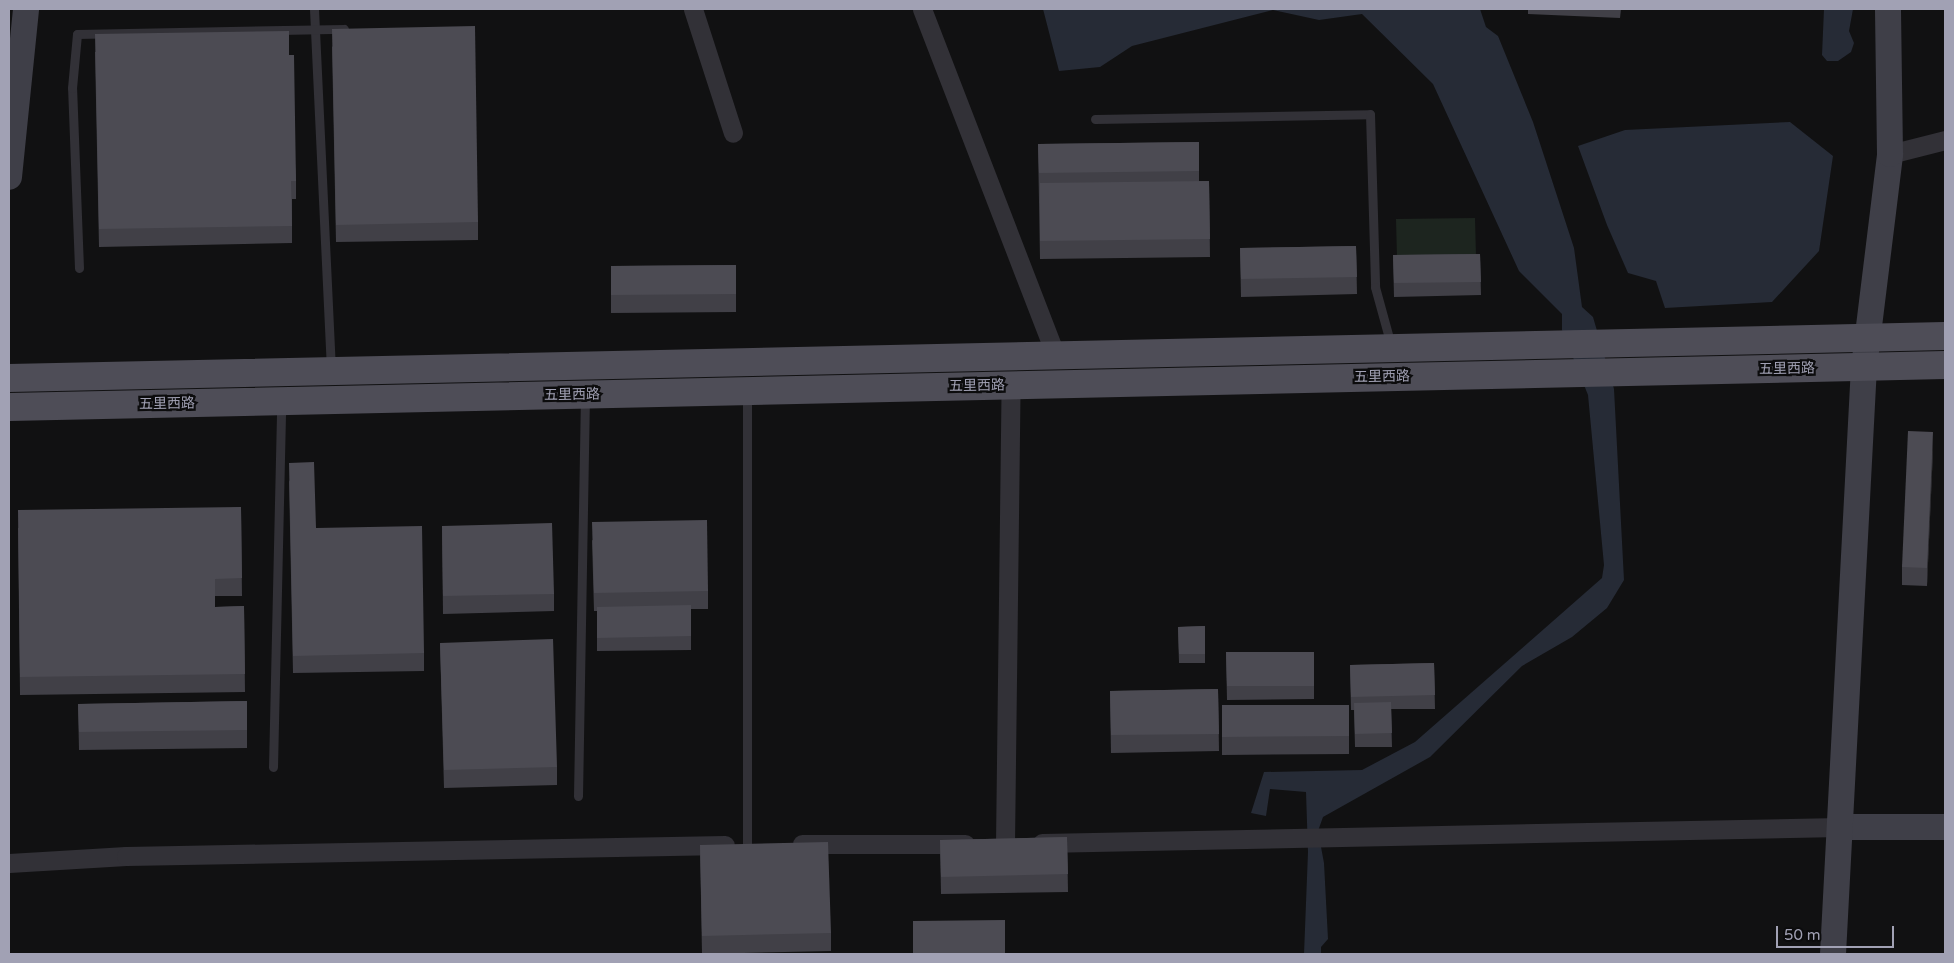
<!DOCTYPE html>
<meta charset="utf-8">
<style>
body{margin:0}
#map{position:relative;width:1954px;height:963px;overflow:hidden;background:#111112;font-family:"Varela Round","Noto Sans SC",sans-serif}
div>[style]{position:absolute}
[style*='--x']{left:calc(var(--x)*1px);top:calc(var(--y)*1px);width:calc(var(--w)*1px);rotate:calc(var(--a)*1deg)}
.green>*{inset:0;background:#1d251f}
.water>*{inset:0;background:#262b36}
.lane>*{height:9px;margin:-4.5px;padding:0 4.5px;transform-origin:4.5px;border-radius:4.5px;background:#323137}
.street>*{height:19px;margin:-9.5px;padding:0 9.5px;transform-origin:9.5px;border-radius:9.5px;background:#323137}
.secondary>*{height:26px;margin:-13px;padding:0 13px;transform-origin:13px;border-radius:13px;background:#3f3f48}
.primary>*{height:28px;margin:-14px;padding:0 14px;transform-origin:14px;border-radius:14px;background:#4e4d57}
.wall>*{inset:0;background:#414047}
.shaded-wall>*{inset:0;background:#2a292d}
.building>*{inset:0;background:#4c4b53}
span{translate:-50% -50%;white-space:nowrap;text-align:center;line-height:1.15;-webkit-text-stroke:4.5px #0c0c0d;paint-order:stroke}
.street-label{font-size:14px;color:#a1a1b4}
.frame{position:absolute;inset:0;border:10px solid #a1a1b4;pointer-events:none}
.scale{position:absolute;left:1776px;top:926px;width:118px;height:22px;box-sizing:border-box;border:2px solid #a1a1b4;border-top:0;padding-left:6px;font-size:15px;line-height:18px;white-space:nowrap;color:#a1a1b4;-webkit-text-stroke:4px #0c0c0d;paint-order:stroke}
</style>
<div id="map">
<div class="green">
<i style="clip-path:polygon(1475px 218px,1476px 256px,1397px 258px,1396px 219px)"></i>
</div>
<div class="water">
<i style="clip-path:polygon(1043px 9px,1480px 9px,1486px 27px,1498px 36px,1533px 122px,1574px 248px,1582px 307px,1593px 317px,1614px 389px,1624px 580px,1607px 608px,1572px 637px,1522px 666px,1430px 757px,1323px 817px,1318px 831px,1324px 863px,1328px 939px,1321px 947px,1321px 954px,1304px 954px,1308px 852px,1306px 792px,1270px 789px,1266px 816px,1251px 813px,1264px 772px,1362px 770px,1415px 742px,1602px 578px,1604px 565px,1588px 395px,1562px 330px,1562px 314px,1519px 271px,1433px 84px,1362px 14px,1319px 20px,1273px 10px,1132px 46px,1100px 67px,1059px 71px)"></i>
<i style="clip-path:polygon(1824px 9px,1853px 9px,1849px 31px,1854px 43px,1851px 52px,1838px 61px,1827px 61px,1822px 55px)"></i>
<i style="clip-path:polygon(1790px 122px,1833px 156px,1819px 251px,1772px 302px,1665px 308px,1656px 281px,1628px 273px,1607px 225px,1578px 146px,1625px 130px)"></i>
</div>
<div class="lane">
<i style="--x:314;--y:9;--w:359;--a:87.3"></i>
<i style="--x:1095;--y:119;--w:275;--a:-1"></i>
<i style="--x:1370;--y:114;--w:173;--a:88.3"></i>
<i style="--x:1375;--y:287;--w:60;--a:74.6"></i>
<i style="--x:79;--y:268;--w:180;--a:-92.2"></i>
<i style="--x:72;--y:88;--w:54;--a:-84.7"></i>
<i style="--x:77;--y:34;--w:267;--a:-1.1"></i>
<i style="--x:273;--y:767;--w:362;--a:-88.7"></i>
<i style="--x:578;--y:796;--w:399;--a:-89"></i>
<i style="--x:747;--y:845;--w:450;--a:-90"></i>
</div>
<div class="street">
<i style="--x:693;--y:9;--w:130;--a:72.1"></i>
<i style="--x:922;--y:9;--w:370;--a:68.9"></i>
<i style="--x:1890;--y:154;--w:57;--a:-14.3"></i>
<i style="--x:1042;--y:843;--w:798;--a:-1.15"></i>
<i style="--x:802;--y:844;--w:163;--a:0"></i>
<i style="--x:1005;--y:844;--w:459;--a:-89.3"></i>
<i style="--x:9;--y:863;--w:117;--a:-3.4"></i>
<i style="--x:126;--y:856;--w:599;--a:-1.05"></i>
</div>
<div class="secondary">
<i style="--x:9;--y:177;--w:169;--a:-84.2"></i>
<i style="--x:1840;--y:827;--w:105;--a:0"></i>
<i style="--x:1833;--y:954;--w:588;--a:-86.98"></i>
<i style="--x:1864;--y:367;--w:215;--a:-83"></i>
<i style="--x:1890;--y:154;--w:145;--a:-90.8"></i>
</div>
<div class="primary">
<i style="--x:9;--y:378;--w:1936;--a:-1.24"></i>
<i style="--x:9;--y:407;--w:1936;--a:-1.24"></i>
</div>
<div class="wall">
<i style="clip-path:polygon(1528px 9px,1621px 9px,1620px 18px,1528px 14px)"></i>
<i style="clip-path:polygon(332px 46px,478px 222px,478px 240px,336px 242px)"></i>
<i style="clip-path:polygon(95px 52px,289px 55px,296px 181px,296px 199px,292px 199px,292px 243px,99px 247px)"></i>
<i style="clip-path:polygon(1199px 142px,1199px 181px,1209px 181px,1210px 257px,1040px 259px,1038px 144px)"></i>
<i style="clip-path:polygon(1356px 246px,1357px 294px,1241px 297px,1240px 248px)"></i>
<i style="clip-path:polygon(1480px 254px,1481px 295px,1394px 297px,1393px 255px)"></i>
<i style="clip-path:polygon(736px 265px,736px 312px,611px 313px,611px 266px)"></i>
<i style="clip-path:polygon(1933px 450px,1927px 586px,1902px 585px,1902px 567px)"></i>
<i style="clip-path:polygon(289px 480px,316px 528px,424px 653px,424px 671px,293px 673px)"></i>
<i style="clip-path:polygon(241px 507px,242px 596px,215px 596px,215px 607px,244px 606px,245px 692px,20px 695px,18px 528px)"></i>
<i style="clip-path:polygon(442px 526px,554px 594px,554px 611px,443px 614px)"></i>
<i style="clip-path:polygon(592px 540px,708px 591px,708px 609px,691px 609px,691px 650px,597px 651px,597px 611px,594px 611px)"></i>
<i style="clip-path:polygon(1205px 626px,1205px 663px,1179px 663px,1178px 627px)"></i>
<i style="clip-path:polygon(440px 643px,557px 767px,557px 785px,444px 788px)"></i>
<i style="clip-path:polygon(1226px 652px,1314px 652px,1314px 699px,1227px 700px)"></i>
<i style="clip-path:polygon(1434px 663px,1435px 709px,1391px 709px,1392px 747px,1355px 747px,1354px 710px,1351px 710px,1350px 665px)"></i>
<i style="clip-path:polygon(1218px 689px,1219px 751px,1111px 753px,1110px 691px)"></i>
<i style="clip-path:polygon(247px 701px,247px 748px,79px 750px,78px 704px)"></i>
<i style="clip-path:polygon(1222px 705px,1349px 705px,1349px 754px,1222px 755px)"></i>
<i style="clip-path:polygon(1067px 837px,1068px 892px,941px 894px,940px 840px)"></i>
<i style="clip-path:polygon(700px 845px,831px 933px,831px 951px,702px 954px)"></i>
</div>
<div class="shaded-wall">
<i style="clip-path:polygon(1933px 432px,1933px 450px,1927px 586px,1927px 568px)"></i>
</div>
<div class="building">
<i style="clip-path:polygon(475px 26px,478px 222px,336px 225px,332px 29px)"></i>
<i style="clip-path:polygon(289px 31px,289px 55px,294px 55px,296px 181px,291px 181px,292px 226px,99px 229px,95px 34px)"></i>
<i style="clip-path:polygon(1199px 142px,1199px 171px,1039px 173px,1038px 144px)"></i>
<i style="clip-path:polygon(1209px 181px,1210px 239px,1040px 241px,1040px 183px)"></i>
<i style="clip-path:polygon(1356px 246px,1357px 277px,1241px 279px,1240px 248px)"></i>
<i style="clip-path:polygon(1480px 254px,1481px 282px,1394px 283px,1393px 255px)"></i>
<i style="clip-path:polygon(736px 265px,736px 294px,611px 295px,611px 266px)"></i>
<i style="clip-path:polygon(1908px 431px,1933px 432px,1927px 568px,1902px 567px)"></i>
<i style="clip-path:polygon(314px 462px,316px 528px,422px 526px,424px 653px,293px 656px,289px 463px)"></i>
<i style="clip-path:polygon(241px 507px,242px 578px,215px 579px,215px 607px,244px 606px,245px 674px,20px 677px,18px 510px)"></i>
<i style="clip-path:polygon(707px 520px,708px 591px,594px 593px,592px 522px)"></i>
<i style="clip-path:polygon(552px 523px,554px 594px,443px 596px,442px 526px)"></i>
<i style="clip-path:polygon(691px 605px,691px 636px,597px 638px,597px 607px)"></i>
<i style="clip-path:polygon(1205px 626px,1205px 654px,1179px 654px,1178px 627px)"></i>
<i style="clip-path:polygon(553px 639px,557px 767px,444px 770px,440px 643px)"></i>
<i style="clip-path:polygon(1226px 652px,1314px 652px,1314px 686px,1227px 686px)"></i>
<i style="clip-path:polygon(1434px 663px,1435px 695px,1351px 697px,1350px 665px)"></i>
<i style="clip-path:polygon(1218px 689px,1219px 734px,1111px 735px,1110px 691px)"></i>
<i style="clip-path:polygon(247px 701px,247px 730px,79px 732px,78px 704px)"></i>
<i style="clip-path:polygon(1391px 702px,1392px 733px,1355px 734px,1354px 703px)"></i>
<i style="clip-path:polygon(1222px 705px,1349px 705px,1349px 736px,1222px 737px)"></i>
<i style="clip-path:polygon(1067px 837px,1068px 874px,941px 877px,940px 840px)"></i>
<i style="clip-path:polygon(828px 842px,831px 933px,702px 936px,700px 845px)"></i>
<i style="clip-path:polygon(1005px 920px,1005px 954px,913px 954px,913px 921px)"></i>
</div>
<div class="street-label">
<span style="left:1787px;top:369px;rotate:-1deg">五里西路</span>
<span style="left:1382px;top:377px;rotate:-1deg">五里西路</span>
<span style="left:977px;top:386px;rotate:-1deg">五里西路</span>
<span style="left:572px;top:395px;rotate:-1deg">五里西路</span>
<span style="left:167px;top:404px;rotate:-1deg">五里西路</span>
</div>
<div class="frame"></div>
<div class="scale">50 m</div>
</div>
